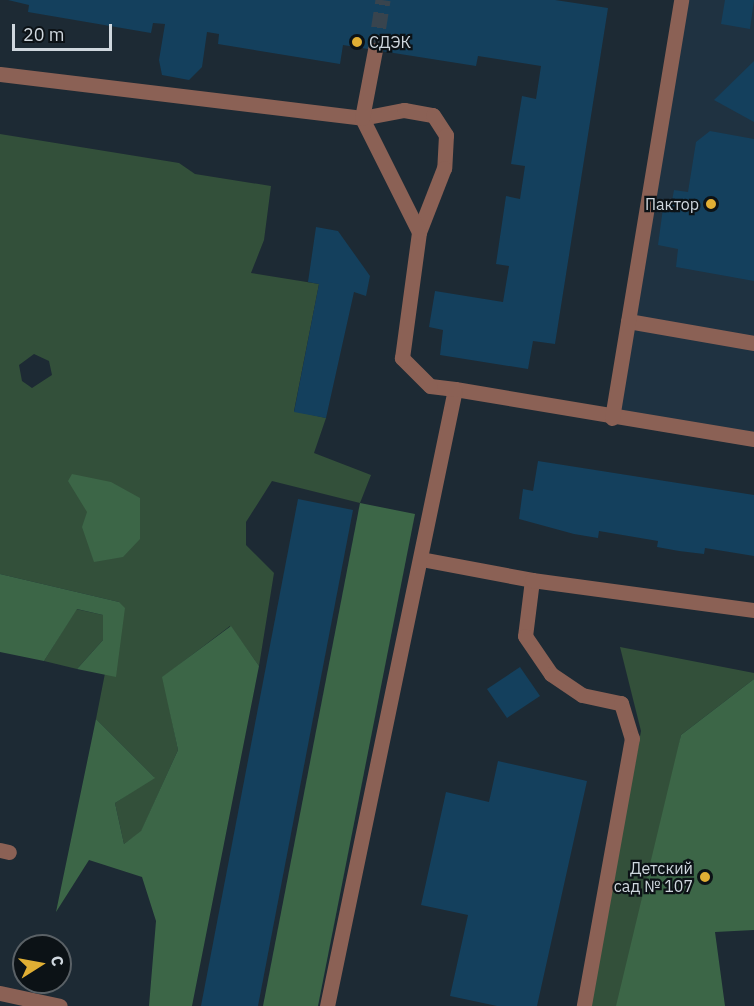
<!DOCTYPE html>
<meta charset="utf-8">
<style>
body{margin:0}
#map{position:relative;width:754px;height:1006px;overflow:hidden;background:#1d2a34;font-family:"IBM Plex Sans",sans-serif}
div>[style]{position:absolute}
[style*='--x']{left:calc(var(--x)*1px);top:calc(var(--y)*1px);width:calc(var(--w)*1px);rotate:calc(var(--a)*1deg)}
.built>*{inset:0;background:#1f3241}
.green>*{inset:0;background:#33503a}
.forest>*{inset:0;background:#3c6647}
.building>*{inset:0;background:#14405d}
.minor-tunnel>*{height:15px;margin-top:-7.5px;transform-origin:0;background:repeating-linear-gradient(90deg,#38444e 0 15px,transparent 0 23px)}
.minor>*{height:15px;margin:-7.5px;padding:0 7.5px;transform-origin:7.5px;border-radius:7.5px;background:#8b6155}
.dots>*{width:16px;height:16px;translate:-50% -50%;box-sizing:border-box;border:3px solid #0c1216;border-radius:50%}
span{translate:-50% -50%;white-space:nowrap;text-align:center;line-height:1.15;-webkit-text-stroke:4.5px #0c1216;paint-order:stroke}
.poi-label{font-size:16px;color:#cfd7de}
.left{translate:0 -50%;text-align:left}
.right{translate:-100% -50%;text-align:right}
.north{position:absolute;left:12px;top:934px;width:60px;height:60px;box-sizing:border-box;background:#0c1216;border:2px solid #5a6166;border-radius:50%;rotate:79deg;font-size:16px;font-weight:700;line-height:24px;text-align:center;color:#cfd7de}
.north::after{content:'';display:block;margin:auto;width:21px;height:27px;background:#e1af34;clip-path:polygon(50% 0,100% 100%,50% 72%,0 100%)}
.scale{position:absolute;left:12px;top:24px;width:100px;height:27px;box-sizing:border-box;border:3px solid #cfd7de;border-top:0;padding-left:8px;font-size:18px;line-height:21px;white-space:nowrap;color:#cfd7de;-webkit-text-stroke:4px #0c1216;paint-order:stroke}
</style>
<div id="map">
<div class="built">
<i style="clip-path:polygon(681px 0,754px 0,754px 447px,612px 423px)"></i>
</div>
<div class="green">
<i style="clip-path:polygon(evenodd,0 134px,179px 163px,195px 174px,271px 186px,264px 240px,251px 273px,319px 284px,294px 411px,326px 418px,314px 453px,371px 475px,360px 503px,272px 481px,246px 522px,246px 545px,274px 573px,259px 666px,230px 626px,163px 677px,178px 750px,141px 832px,124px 844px,115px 803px,154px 777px,96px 719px,119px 602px,0 574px,0 134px,34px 354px,49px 361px,52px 375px,32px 388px,22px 381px,19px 365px,34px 354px)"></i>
<i style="clip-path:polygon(76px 609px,103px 615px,103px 640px,77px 669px,44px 661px)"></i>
<i style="clip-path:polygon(620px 647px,754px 673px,754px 679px,681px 735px,633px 1006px,590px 1006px,641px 731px)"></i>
</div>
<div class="forest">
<i style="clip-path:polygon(72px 474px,111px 482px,140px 498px,140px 539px,123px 557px,94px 562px,82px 527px,87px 512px,68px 481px)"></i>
<i style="clip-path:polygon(360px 503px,415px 514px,318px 1006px,263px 1006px)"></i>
<i style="clip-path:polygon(0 574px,119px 602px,125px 608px,116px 677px,77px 669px,103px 640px,103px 615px,77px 609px,44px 661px,0 652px)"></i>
<i style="clip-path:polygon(231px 626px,259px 666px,192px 1006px,149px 1006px,156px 921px,142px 877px,89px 860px,56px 912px,96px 719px,155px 778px,115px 803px,124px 844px,141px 831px,178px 750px,162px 677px)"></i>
<i style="clip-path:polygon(754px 679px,754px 930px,715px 932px,725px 1006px,616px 1006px,681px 735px)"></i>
</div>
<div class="building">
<i style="clip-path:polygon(8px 0,555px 0,608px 8px,555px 344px,533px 341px,528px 369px,440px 355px,443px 330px,429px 327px,435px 291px,503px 302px,509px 266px,496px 264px,506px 196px,520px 199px,525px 166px,511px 164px,522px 96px,536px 99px,541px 66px,478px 56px,476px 66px,343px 45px,340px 64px,218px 44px,219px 34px,207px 32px,202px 67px,189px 80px,162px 75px,159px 60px,165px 24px,153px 23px,151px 33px,28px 12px,29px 5px)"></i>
<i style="clip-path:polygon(725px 0,754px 0,750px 29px,721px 24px)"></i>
<i style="clip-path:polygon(754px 61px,754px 122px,714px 100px)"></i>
<i style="clip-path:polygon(710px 131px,754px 139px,754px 281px,676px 267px,678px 249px,658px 245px,663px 208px,672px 201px,674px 190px,688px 192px,696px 142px)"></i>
<i style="clip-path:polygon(316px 227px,338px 231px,370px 276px,366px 296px,354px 292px,326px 418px,294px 412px,319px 284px,308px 282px)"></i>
<i style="clip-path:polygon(538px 461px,754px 495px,754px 556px,705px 548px,704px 554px,679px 551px,657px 547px,658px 541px,599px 531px,598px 538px,574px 534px,519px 519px,523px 489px,533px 491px)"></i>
<i style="clip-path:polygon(298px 499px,353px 510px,258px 1006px,201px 1006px)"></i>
<i style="clip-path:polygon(520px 667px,540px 696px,507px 718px,487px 689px)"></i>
<i style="clip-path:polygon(498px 761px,587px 781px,537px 1006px,497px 1006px,450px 996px,468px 915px,421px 905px,446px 792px,489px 802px)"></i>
</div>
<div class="minor-tunnel">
<i style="--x:375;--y:50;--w:51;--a:-80.9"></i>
</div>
<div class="minor">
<i style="--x:0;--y:74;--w:365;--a:6.9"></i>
<i style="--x:362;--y:118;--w:43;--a:-10.8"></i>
<i style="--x:404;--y:110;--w:29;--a:10"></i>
<i style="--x:433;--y:115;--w:24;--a:57"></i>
<i style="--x:446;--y:135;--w:33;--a:93"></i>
<i style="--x:444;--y:168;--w:69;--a:111.3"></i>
<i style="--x:628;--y:321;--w:128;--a:9.9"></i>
<i style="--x:455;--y:389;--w:303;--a:9.5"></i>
<i style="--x:612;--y:418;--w:424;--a:-80.6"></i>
<i style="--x:421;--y:559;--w:113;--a:10.7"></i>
<i style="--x:532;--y:580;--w:56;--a:97.1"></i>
<i style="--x:525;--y:636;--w:46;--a:55.6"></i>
<i style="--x:551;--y:674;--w:37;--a:34"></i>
<i style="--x:582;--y:695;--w:40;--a:12"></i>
<i style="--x:621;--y:703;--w:37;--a:73"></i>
<i style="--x:632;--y:738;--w:272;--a:100.2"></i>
<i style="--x:532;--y:580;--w:224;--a:7.7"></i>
<i style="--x:0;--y:850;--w:9;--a:13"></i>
<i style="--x:0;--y:993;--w:61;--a:12.2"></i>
<i style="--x:327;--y:1006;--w:630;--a:-78.28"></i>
<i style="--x:455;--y:389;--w:25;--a:-173"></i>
<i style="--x:430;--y:386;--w:40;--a:-135"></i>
<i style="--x:402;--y:358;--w:127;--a:-82.3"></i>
<i style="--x:419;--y:232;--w:127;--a:-116.6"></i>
<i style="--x:362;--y:118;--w:69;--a:-79.2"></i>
</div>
<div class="dots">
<i style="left:357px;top:42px;background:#e1af34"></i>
<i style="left:711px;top:204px;background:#e1af34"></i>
<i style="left:705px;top:877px;background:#e1af34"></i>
</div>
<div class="poi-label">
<span class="left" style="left:369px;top:42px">СДЭК</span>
<span class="right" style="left:699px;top:204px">Пактор</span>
<span class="right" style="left:693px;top:877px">Детский<br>сад № 107</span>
</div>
<div class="north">С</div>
<div class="scale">20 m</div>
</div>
